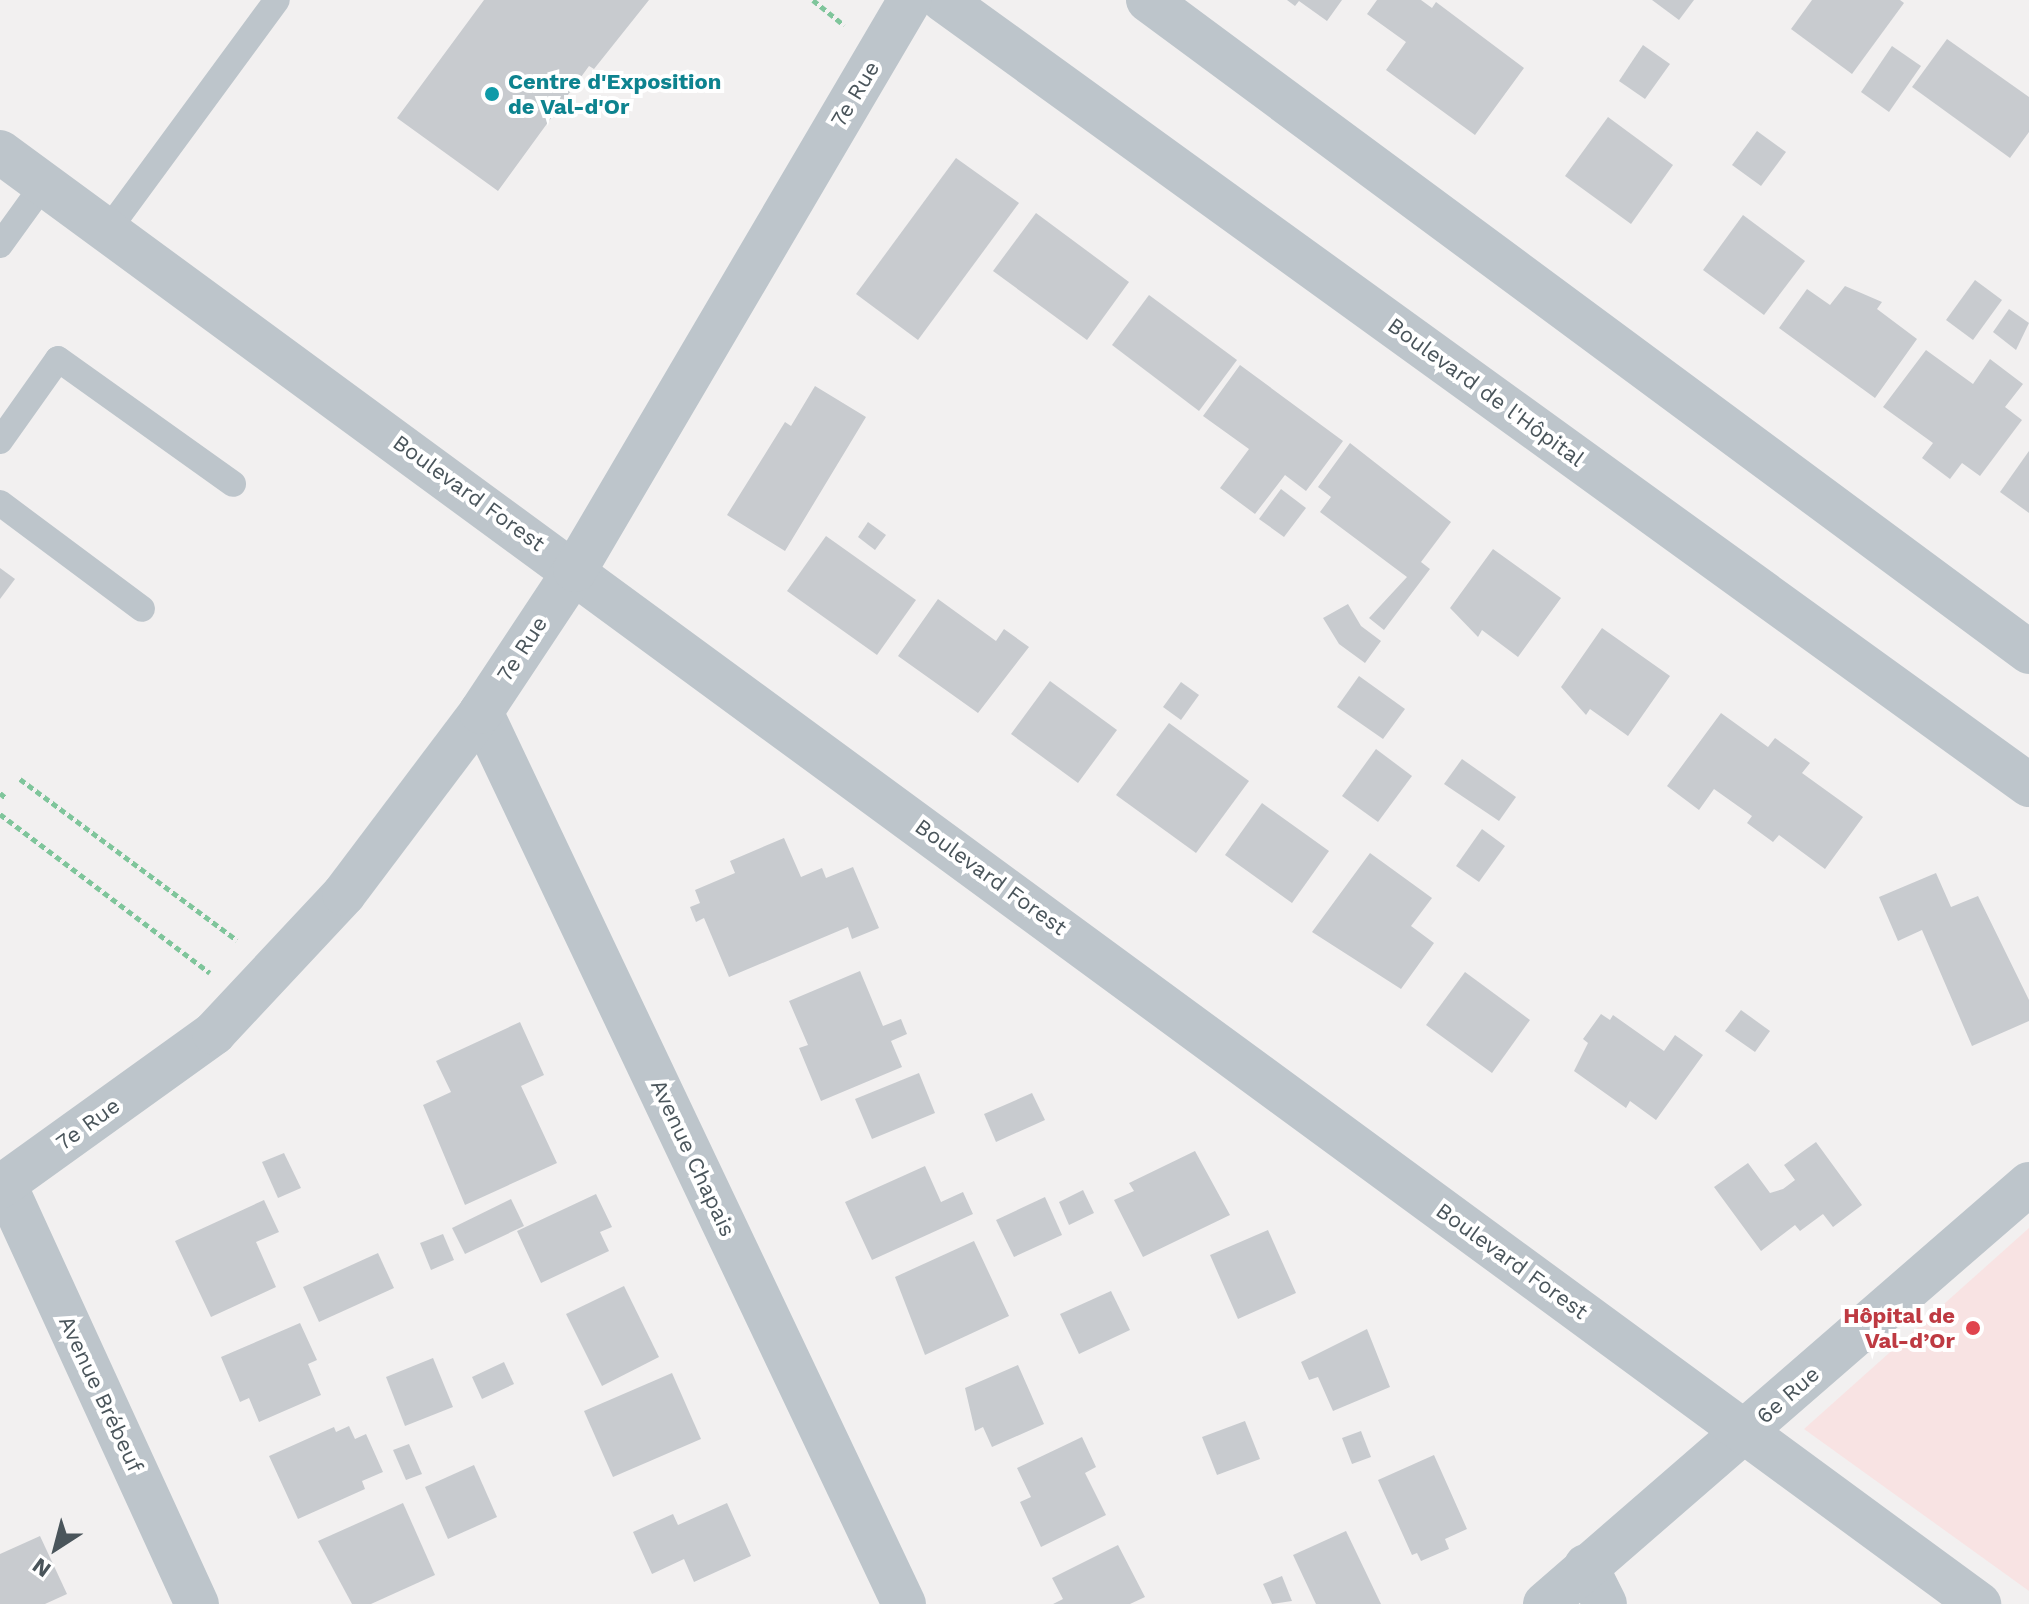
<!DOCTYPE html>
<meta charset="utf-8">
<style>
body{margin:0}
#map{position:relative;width:2029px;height:1604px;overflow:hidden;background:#f2f0f0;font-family:"Work Sans",sans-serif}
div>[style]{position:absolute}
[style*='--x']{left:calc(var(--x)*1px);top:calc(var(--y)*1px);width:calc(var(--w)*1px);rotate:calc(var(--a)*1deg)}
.medical>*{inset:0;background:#f8e3e3}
.building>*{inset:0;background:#c8cbcf}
.path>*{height:5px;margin-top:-2.5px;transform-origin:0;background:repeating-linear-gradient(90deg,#7fc59b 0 6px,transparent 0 10px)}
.service>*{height:26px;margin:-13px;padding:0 13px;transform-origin:13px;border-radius:13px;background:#bdc5cb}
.minor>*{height:44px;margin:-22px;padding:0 22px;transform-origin:22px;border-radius:22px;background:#bdc5cb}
.tertiary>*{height:44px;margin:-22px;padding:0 22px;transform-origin:22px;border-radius:22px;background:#bdc5cb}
.dots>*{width:22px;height:22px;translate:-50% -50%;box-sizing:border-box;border:4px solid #fff;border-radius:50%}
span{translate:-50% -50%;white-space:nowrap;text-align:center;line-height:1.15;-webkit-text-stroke:8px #fff;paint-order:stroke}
.culture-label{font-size:22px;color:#0d838f;font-weight:700}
.left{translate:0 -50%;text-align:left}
.street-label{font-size:22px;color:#4a555b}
.health-label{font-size:22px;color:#be3a42;font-weight:700}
.right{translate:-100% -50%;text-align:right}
.north{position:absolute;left:16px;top:1508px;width:80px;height:80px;-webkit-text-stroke:6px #fff;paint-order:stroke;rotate:216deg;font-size:22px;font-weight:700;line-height:32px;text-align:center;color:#4a555b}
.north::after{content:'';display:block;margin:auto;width:28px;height:36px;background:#4a555b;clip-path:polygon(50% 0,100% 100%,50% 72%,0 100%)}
</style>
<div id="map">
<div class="medical">
<i style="clip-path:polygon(2029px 1228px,2029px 1591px,1804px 1429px)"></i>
</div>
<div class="building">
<i style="clip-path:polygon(484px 0,649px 0,594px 69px,589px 66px,498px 191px,397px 118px)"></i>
<i style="clip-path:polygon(1287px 0,1342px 0,1327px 21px,1299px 1px,1295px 6px)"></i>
<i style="clip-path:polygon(1377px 0,1421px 0,1432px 8px,1436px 2px,1524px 68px,1475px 135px,1386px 70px,1406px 42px,1367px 14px)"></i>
<i style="clip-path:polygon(1652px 0,1694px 0,1679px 20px)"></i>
<i style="clip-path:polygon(1812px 0,1900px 0,1904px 3px,1852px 74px,1791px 29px)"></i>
<i style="clip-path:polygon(1947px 39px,2029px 97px,2029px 132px,2010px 158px,1912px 87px)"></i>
<i style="clip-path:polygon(1643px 45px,1670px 64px,1645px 99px,1619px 81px)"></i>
<i style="clip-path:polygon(1892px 46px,1921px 66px,1889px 112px,1861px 92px)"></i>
<i style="clip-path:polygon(1608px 117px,1673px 165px,1631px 224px,1565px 176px)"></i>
<i style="clip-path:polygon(1757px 131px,1786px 152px,1761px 186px,1732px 165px)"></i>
<i style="clip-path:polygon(956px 158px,1019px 203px,918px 340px,856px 294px)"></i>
<i style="clip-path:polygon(1036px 213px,1129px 282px,1087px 340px,993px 271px)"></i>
<i style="clip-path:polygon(1743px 215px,1805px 261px,1764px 315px,1703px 270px)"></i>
<i style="clip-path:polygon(1975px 280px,2002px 300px,1973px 340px,1946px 320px)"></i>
<i style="clip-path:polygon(1845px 286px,1882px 302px,1877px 309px,1917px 339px,1875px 398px,1779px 328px,1807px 289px,1830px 305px)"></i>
<i style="clip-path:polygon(1149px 295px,1237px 360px,1199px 411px,1112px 345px)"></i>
<i style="clip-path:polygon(2009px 309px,2029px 323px,2016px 350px,1993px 332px)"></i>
<i style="clip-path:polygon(1926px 350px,1973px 384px,1990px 359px,2023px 384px,2005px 407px,2022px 420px,1980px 476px,1962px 463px,1950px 479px,1922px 458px,1933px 443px,1883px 407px)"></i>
<i style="clip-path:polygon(1240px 365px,1343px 441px,1306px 491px,1285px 475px,1255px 514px,1220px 488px,1249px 449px,1203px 416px)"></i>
<i style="clip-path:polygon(815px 386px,866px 417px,785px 551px,727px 515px,785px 422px,791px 426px)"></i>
<i style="clip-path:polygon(1350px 443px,1451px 522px,1421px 562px,1430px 569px,1384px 630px,1369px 618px,1407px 577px,1320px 512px,1331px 497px,1318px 487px)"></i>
<i style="clip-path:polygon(2029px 451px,2029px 513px,2000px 492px)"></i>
<i style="clip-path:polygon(1281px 489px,1306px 508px,1284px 537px,1259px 519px)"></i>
<i style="clip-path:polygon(868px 522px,886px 535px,875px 550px,858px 537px)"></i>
<i style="clip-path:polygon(826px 536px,916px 600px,877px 655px,787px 591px)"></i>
<i style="clip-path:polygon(1493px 549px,1561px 598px,1518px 657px,1482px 630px,1478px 637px,1450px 608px)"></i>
<i style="clip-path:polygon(0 568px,15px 579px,0 599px)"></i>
<i style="clip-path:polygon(938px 599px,996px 641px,1004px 629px,1029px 647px,978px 713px,898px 656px)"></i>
<i style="clip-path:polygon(1348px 604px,1361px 626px,1381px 641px,1365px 663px,1339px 644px,1323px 618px)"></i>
<i style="clip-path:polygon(1602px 628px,1670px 676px,1628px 736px,1590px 709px,1586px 715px,1561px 687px)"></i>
<i style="clip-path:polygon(1359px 676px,1405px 709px,1383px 739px,1337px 707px)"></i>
<i style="clip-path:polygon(1050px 681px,1117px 730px,1078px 783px,1011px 734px)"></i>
<i style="clip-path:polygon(1181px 682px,1199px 695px,1181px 720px,1163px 707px)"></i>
<i style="clip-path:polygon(1721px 713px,1768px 747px,1775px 738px,1810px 763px,1802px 773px,1863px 817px,1825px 869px,1779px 835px,1773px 842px,1747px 823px,1752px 816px,1714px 789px,1699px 810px,1667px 786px)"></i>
<i style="clip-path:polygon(1169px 723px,1249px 781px,1196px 853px,1116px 795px)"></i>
<i style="clip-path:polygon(1376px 749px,1412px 776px,1378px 822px,1342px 796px)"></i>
<i style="clip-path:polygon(1462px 759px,1516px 797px,1499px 821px,1444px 784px)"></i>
<i style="clip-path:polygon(1262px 803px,1329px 851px,1292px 903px,1225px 855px)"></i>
<i style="clip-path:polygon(1482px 829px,1505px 846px,1479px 882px,1456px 866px)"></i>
<i style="clip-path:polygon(784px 838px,801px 877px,822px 868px,826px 878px,853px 867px,879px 928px,852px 939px,848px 927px,729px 977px,704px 918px,696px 922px,690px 907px,700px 903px,695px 890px,735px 873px,730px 861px)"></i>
<i style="clip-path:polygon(1370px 853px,1432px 898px,1411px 926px,1434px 943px,1401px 989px,1312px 932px)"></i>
<i style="clip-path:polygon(1936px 873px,1951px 907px,1978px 896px,2029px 1000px,2029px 1021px,1972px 1046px,1922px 930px,1898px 941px,1879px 897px)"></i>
<i style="clip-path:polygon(860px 971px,883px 1026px,901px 1019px,907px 1034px,891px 1041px,902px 1067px,821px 1101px,799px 1048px,808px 1045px,789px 1001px)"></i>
<i style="clip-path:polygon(1465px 972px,1530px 1020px,1492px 1073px,1426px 1025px)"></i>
<i style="clip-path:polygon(1741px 1010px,1770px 1031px,1755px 1052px,1725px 1031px)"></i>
<i style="clip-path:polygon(1601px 1014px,1610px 1020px,1613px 1015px,1664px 1051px,1675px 1035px,1703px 1055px,1656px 1120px,1630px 1101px,1626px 1108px,1574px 1071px,1588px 1043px,1583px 1039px)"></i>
<i style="clip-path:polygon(520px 1022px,544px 1075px,521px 1086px,557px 1163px,465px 1205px,423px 1105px,451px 1092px,436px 1061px)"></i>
<i style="clip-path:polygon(919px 1073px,935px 1113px,872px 1139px,855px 1099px)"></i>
<i style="clip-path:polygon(1032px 1093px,1045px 1120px,996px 1142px,984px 1114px)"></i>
<i style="clip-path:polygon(1816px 1142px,1862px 1205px,1833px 1227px,1823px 1214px,1800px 1231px,1795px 1225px,1761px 1251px,1714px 1187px,1748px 1163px,1770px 1193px,1783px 1189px,1795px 1180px,1784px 1165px)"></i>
<i style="clip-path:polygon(1195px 1151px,1230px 1215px,1143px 1257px,1114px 1200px,1134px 1191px,1129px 1183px)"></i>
<i style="clip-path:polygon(284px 1153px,301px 1188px,278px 1198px,262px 1162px)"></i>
<i style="clip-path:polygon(925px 1166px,941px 1202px,963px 1192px,973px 1214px,872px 1260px,845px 1202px)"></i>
<i style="clip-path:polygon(1083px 1190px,1094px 1213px,1069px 1225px,1059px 1202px)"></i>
<i style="clip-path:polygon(596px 1194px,612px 1227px,600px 1232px,609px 1251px,541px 1283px,517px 1231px)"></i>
<i style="clip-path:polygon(1045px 1197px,1062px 1235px,1014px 1257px,996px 1220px)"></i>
<i style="clip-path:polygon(511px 1199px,524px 1226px,465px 1254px,452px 1228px)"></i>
<i style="clip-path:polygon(264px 1200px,279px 1232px,256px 1242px,276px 1287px,211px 1317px,175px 1241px)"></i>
<i style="clip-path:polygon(1268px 1230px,1296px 1293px,1238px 1319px,1210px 1255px)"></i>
<i style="clip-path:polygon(443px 1234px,454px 1260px,431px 1270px,420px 1243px)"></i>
<i style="clip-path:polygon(974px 1241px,1009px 1316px,925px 1355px,895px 1277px)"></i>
<i style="clip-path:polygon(378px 1253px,394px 1288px,319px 1322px,303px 1287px)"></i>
<i style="clip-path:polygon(624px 1286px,659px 1357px,602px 1386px,566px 1314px)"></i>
<i style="clip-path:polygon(1111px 1291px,1130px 1330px,1079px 1354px,1060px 1314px)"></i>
<i style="clip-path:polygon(300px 1323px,317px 1360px,308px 1364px,321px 1395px,259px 1422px,249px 1398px,240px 1402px,221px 1357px)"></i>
<i style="clip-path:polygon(1367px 1329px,1390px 1387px,1333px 1411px,1318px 1377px,1309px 1380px,1301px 1362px)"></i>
<i style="clip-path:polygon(433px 1358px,453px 1407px,405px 1426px,386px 1377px)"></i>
<i style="clip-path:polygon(504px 1362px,514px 1384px,482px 1399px,472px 1377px)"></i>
<i style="clip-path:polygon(1018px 1365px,1044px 1424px,992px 1447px,983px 1427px,975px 1431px,965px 1388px)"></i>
<i style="clip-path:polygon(672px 1373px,701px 1439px,613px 1477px,584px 1411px)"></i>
<i style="clip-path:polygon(1245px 1421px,1260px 1459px,1217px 1475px,1202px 1437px)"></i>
<i style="clip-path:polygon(349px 1426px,355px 1439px,366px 1434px,383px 1472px,362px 1481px,365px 1489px,298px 1519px,269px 1456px,334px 1427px,336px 1432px)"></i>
<i style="clip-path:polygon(1361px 1431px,1371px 1457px,1352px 1464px,1342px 1438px)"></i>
<i style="clip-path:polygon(1082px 1437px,1096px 1467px,1085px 1473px,1106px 1515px,1041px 1547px,1020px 1502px,1031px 1497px,1017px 1468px)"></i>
<i style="clip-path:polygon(409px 1444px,422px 1474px,406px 1480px,393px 1450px)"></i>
<i style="clip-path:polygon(1434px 1455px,1467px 1529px,1445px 1539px,1449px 1549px,1421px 1561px,1417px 1553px,1412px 1555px,1378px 1480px)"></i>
<i style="clip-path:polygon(474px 1465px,497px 1517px,448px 1539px,425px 1487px)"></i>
<i style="clip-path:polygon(403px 1503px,435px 1575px,371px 1604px,352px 1604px,318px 1541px)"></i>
<i style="clip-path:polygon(727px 1503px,751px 1556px,694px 1582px,684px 1559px,652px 1574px,633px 1532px,673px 1514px,678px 1525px)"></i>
<i style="clip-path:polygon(1346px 1531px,1381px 1604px,1316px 1604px,1293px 1555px)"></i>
<i style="clip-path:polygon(40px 1536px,67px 1594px,45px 1604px,0 1604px,0 1554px)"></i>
<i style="clip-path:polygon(1118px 1545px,1145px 1597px,1130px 1604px,1053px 1604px,1063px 1599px,1052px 1578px)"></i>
<i style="clip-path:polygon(1282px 1576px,1292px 1601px,1272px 1604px,1263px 1584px)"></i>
</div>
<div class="path">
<i style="--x:813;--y:0;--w:40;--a:39"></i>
<i style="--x:20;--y:779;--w:270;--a:36.6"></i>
<i style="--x:0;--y:793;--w:8;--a:40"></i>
<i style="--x:0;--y:814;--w:263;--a:37.1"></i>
</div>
<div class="service">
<i style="--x:108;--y:230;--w:285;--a:-53.7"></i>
<i style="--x:0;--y:245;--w:75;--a:-54.2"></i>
<i style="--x:0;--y:441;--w:100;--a:-54.7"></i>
<i style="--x:58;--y:359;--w:215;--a:35.5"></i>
<i style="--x:0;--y:503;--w:177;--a:36.7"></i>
</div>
<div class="minor">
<i style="--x:943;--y:0;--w:1340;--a:35.86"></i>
<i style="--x:1148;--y:0;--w:1096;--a:36.5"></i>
<i style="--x:481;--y:712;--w:987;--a:64.63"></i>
<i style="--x:5;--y:1185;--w:461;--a:65.4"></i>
<i style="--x:1586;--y:1566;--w:42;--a:63.4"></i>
<i style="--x:1545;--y:1604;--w:641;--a:-40.95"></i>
</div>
<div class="tertiary">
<i style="--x:0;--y:152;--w:2455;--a:36.27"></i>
<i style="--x:0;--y:1187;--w:264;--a:-35.7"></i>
<i style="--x:214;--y:1033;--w:190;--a:-46.9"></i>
<i style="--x:344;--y:894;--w:228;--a:-53"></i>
<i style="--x:481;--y:712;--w:170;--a:-56.5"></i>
<i style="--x:575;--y:570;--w:661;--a:-59.56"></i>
</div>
<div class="dots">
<i style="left:492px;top:94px;background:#0f9aa8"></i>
<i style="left:1973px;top:1328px;background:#e0444e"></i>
</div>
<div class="culture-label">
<span class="left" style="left:508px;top:94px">Centre d'Exposition<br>de Val-d'Or</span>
</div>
<div class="street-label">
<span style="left:855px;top:94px;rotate:-59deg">7e Rue</span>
<span style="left:1486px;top:392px;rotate:36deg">Boulevard de l'Hôpital</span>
<span style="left:469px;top:493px;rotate:36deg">Boulevard Forest</span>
<span style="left:522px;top:649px;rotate:-57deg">7e Rue</span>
<span style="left:991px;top:877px;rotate:36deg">Boulevard Forest</span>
<span style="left:88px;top:1124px;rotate:-36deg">7e Rue</span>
<span style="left:693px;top:1158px;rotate:65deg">Avenue Chapais</span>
<span style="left:1512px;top:1261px;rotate:36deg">Boulevard Forest</span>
<span style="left:101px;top:1394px;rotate:65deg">Avenue Brébeuf</span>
<span style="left:1788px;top:1395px;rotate:-41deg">6e Rue</span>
</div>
<div class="health-label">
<span class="right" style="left:1955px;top:1328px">Hôpital de<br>Val-d’Or</span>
</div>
<div class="north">N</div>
</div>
